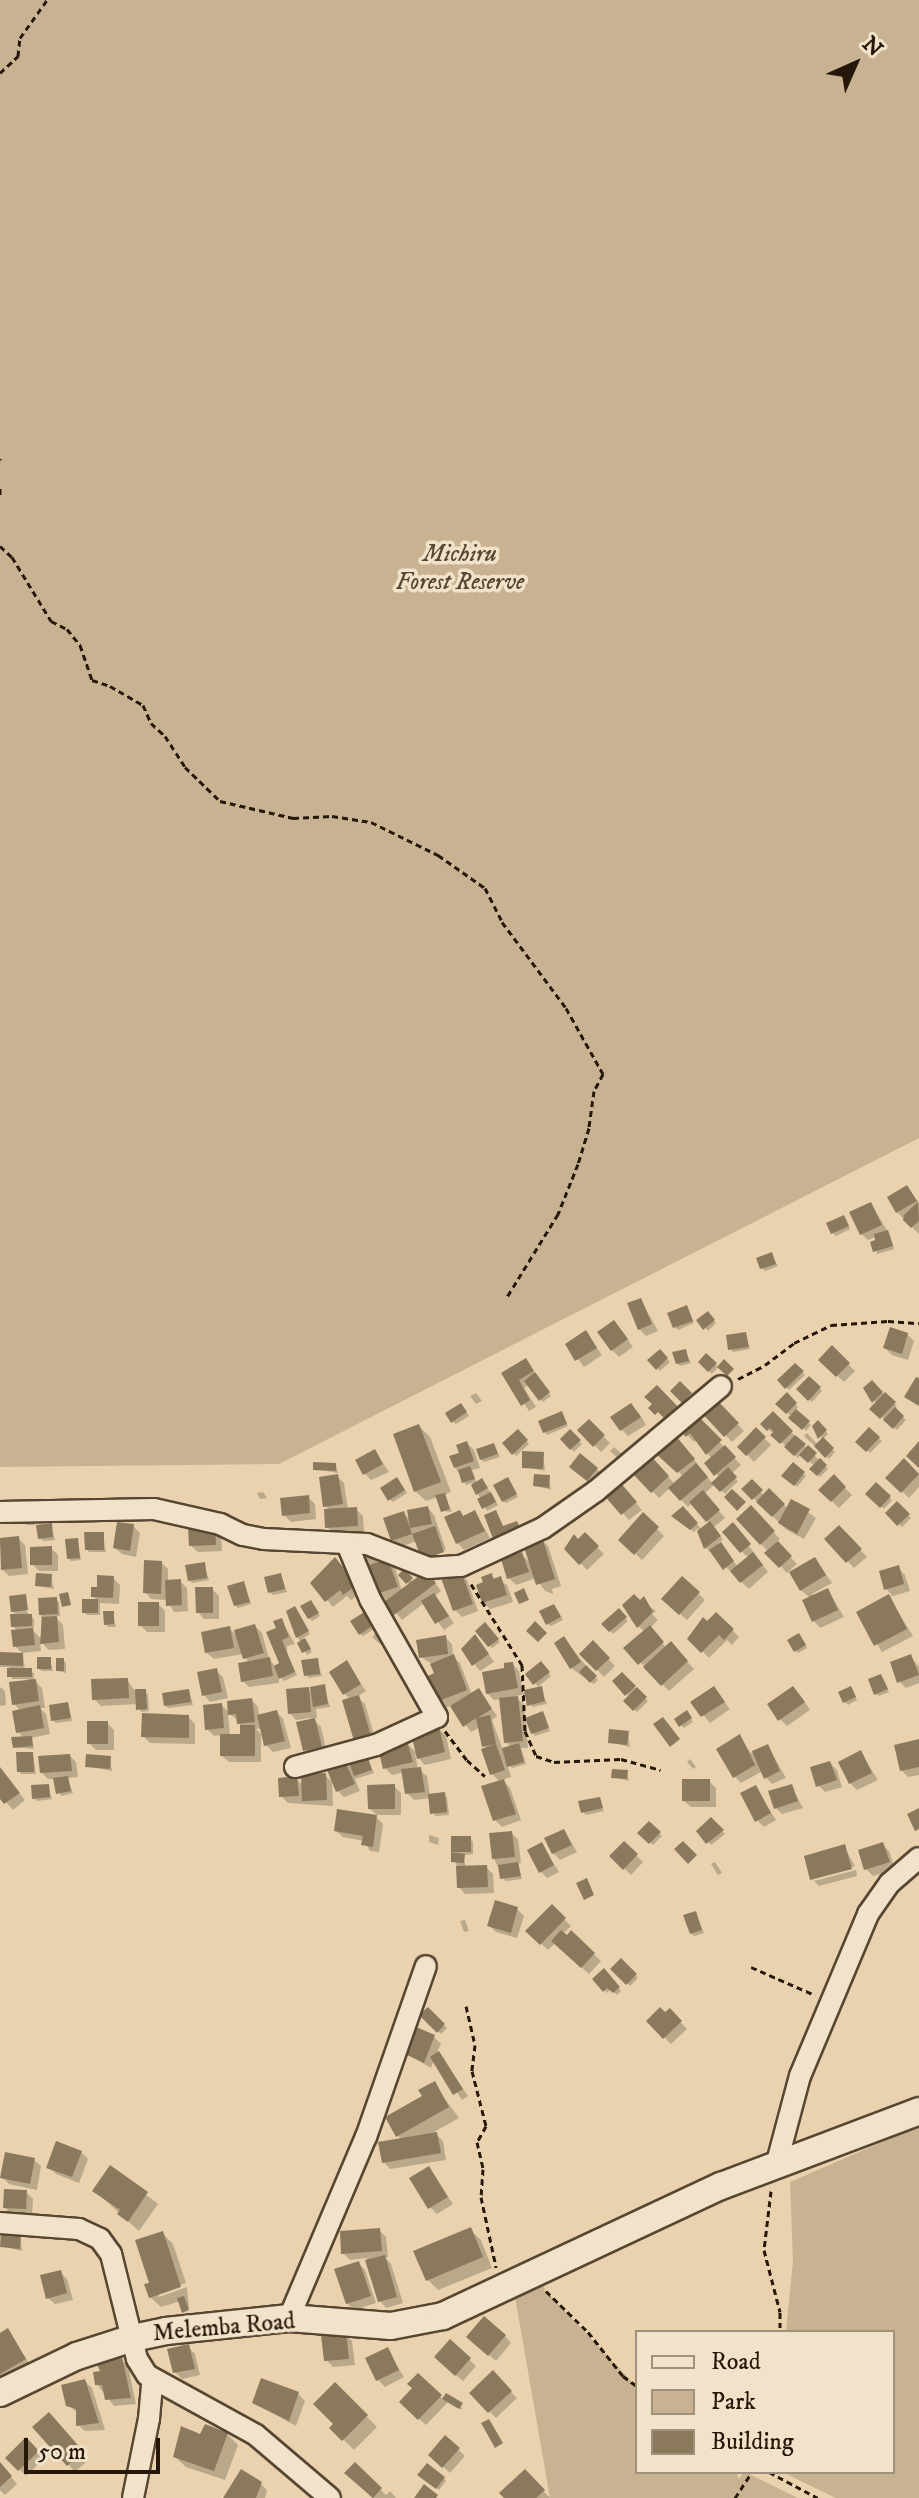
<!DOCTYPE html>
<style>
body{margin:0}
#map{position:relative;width:919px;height:2498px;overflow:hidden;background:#e9d2ad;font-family:"IM FELL DW Pica",serif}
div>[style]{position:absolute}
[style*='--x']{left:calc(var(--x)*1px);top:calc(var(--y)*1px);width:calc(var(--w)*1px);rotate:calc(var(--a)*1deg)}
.green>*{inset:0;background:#c8b291}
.shadow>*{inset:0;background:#0003}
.building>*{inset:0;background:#8b795e}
.path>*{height:3px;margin-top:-1.5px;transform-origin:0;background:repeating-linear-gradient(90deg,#261809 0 6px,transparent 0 10px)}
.roads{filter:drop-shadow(2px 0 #574632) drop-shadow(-2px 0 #574632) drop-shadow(0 2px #574632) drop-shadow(0 -2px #574632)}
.minor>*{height:20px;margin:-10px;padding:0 10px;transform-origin:10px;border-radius:10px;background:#f1e2ca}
.tertiary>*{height:26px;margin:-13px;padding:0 13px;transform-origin:13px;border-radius:13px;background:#f1e2ca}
span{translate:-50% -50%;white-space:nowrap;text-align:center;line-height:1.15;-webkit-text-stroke:7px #f1e2ca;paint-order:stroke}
.park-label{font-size:24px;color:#574632;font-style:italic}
.street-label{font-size:24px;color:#261809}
.legend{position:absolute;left:635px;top:2330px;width:260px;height:144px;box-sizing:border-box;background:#f1e2ca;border:2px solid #a0917d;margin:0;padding:10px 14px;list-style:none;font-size:24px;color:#261809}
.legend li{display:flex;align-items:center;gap:16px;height:40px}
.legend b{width:40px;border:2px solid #a0917d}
.north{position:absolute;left:815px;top:24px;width:80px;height:80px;-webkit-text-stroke:6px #f1e2ca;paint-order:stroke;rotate:45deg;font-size:22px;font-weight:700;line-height:32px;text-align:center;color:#261809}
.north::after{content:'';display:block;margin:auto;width:28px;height:36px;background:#261809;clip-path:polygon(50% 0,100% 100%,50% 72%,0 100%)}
.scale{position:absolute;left:24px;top:2438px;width:136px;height:36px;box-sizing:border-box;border:4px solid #261809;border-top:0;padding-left:10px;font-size:24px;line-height:28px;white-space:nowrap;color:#261809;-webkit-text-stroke:6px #f1e2ca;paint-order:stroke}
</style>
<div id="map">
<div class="green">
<i style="clip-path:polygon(0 0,919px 0,919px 1138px,279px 1464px,0 1467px)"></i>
<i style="clip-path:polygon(919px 2126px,919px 2498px,836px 2498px,782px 2472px,893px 2472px,893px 2332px,786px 2332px,793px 2261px,790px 2182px)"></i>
<i style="clip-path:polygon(539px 2273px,545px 2290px,637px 2387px,637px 2472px,737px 2472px,738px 2479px,745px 2472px,798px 2498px,550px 2498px,513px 2285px)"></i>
</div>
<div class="shadow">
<i style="clip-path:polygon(907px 1187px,919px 1203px,919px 1234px,897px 1212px)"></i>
<i style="clip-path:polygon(871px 1204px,890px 1235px,894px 1249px,877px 1254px,876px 1237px,868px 1240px,861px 1234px)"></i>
<i style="clip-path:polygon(846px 1220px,850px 1229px,836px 1236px,833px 1233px)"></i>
<i style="clip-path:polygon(771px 1255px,778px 1266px,765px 1271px,762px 1268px)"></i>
<i style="clip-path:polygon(641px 1300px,658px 1331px,646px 1336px,639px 1329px)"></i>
<i style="clip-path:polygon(686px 1307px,694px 1323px,678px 1330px,675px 1327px)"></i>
<i style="clip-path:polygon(708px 1314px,716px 1323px,708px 1331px,699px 1321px)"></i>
<i style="clip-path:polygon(621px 1330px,633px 1347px,619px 1357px,612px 1350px)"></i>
<i style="clip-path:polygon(586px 1333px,602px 1355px,584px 1367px,567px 1344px)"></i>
<i style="clip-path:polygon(745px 1334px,750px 1349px,733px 1352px,730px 1349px)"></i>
<i style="clip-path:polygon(907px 1334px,914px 1341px,908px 1360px,892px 1355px,885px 1348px)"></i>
<i style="clip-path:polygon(832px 1348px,855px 1371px,844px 1382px,821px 1360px)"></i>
<i style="clip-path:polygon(660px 1351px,670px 1362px,660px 1371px,650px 1360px)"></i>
<i style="clip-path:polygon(685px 1351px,691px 1363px,680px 1366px,677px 1363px)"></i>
<i style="clip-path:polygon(706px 1356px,718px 1367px,712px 1374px,700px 1362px)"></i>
<i style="clip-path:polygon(526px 1361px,551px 1396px,543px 1402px,529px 1385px,524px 1388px,536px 1407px,529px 1411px,504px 1373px)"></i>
<i style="clip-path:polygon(795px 1366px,805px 1375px,789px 1390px,780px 1380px)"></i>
<i style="clip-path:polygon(809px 1378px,822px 1391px,812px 1402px,799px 1389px)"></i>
<i style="clip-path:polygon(872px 1383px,897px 1406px,894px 1409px,906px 1420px,897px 1430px,872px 1409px,877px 1404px,866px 1389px)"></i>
<i style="clip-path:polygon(476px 1393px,482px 1401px,476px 1404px,470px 1396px)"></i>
<i style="clip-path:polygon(787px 1395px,798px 1407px,795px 1411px,811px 1425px,806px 1431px,778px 1404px)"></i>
<i style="clip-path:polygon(714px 1399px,744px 1431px,732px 1442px,702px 1410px)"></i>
<i style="clip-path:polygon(463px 1408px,469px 1416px,456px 1424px,453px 1422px)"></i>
<i style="clip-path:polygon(638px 1412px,646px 1425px,628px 1436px,621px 1429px)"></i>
<i style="clip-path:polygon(561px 1413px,568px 1426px,547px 1435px,545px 1432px)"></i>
<i style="clip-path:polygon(773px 1414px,828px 1469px,820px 1477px,812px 1469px,815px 1466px,801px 1454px,798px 1458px,763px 1424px)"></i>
<i style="clip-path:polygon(694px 1415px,741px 1465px,731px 1474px,738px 1481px,725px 1494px,715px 1484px,704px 1494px,725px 1518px,714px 1527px,723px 1540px,718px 1543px,738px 1567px,749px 1558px,742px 1552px,739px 1532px,768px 1572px,749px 1589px,706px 1548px,698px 1528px,694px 1532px,674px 1516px,683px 1508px,702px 1530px,710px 1524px,692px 1503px,688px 1507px,670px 1488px,659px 1498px,635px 1473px,651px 1459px,675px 1484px,684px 1477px,658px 1453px,683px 1445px,713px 1484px,720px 1478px,706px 1463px,712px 1459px,697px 1440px,694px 1442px,681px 1428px)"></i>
<i style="clip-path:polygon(589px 1422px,610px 1443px,601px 1452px,580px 1430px)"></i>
<i style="clip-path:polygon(818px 1423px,828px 1434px,823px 1439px,835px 1452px,829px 1459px,804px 1436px,807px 1433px,818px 1445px,822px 1440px)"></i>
<i style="clip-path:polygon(419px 1426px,430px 1437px,451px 1492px,444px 1495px,452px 1512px,442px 1511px,438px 1497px,426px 1501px,415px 1491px)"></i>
<i style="clip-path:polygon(869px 1429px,882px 1441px,870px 1453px,858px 1441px)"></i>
<i style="clip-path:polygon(756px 1430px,771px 1445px,754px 1462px,740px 1447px)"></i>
<i style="clip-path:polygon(518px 1432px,529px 1444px,516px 1456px,504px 1444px)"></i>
<i style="clip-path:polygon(570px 1432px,582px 1444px,574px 1452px,562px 1439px)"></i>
<i style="clip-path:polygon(467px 1443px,474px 1450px,480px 1468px,472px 1470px,477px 1484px,485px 1484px,498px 1505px,487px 1511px,472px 1483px,466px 1485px,455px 1467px)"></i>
<i style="clip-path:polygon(494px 1445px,500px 1457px,484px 1462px,481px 1459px)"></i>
<i style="clip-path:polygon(614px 1447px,623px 1455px,619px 1459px,610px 1451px)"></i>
<i style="clip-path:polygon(375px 1451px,389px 1472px,371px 1480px,365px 1474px)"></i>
<i style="clip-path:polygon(543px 1454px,545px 1471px,524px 1467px)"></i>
<i style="clip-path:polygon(904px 1461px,919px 1475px,919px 1487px,909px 1498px,888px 1478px)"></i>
<i style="clip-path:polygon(336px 1465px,338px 1473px,315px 1469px)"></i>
<i style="clip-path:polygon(793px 1465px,806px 1476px,797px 1487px,784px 1475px)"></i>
<i style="clip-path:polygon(597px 1469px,603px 1476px,595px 1487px,578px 1474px)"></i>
<i style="clip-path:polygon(337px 1476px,344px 1483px,348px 1510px,356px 1509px,363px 1516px,364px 1532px,334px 1534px,327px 1527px,330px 1510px,325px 1506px)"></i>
<i style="clip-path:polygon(549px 1477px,551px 1490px,535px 1485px)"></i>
<i style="clip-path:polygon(834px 1477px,852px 1495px,839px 1508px,821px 1490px)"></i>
<i style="clip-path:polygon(508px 1480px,518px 1497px,506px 1503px,503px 1501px)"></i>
<i style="clip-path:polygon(752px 1482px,765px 1496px,770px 1491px,788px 1509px,792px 1501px,816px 1518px,804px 1539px,787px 1530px,744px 1489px)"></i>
<i style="clip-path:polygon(400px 1483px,407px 1493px,393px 1502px,390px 1499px)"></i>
<i style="clip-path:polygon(876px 1485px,892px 1500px,884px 1509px,868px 1494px)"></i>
<i style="clip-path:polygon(625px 1490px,642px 1510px,629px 1520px,606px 1495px)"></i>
<i style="clip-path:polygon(263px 1492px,267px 1498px,260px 1499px,257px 1493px)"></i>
<i style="clip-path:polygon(308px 1497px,315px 1504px,316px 1519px,291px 1522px,284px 1515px)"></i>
<i style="clip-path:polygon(897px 1504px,911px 1518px,902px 1527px,888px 1513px)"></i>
<i style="clip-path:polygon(428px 1508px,434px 1515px,446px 1550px,425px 1557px,417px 1541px,400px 1547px,393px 1540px,404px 1514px,410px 1519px)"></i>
<i style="clip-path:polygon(751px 1508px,780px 1539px,776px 1542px,797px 1564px,787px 1573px,739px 1519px)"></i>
<i style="clip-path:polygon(460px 1512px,464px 1517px,475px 1512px,490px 1538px,464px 1550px,458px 1543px)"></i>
<i style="clip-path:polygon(643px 1515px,664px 1536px,642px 1560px,621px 1540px)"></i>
<i style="clip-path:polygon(24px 1519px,32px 1519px,35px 1525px,26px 1525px)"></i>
<i style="clip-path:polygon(51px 1525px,55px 1540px,43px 1541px,40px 1538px)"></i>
<i style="clip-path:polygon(133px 1526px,140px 1533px,136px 1557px,122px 1554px,115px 1548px)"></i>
<i style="clip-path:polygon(214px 1528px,221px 1535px,222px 1551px,198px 1552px,191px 1546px)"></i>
<i style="clip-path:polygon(839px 1528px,867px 1557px,854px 1568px,827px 1539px)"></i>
<i style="clip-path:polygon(103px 1534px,106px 1552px,89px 1552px,87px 1549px)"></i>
<i style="clip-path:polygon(585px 1535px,604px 1554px,587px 1570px,567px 1549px)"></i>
<i style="clip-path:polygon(18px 1538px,25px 1545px,28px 1574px,9px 1576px,2px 1569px,0 1540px)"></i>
<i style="clip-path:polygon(541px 1539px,548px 1546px,561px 1586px,552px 1589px,553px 1594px,545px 1591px,536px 1578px,516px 1585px,509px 1578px,521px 1554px,532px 1565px,534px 1547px)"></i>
<i style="clip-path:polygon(77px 1540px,81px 1560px,71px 1561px,69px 1558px)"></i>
<i style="clip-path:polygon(51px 1548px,58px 1555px,58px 1571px,39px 1571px,32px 1564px)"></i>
<i style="clip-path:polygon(371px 1551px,378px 1564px,388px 1561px,395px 1568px,402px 1591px,410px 1585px,400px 1575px,404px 1572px,414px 1582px,433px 1580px,441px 1591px,435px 1596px,454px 1623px,444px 1630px,424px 1603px,402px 1620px,380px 1592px,372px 1566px,364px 1570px,357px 1556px)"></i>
<i style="clip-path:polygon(815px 1559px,832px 1583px,812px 1594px,814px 1597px,828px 1590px,844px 1617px,820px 1628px,814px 1621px,810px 1598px,801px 1590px)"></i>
<i style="clip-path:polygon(335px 1560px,362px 1592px,351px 1600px,347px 1596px,333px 1607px,313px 1583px)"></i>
<i style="clip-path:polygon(161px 1562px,168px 1569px,168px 1582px,180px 1581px,187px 1588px,188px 1611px,174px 1612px,167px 1600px,151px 1599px,145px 1592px)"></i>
<i style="clip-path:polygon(204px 1564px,209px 1580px,192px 1583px,190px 1580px)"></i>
<i style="clip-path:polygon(898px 1568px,905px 1575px,910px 1591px,889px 1597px,913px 1636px,882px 1652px,858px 1613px,892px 1595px,886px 1589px)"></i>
<i style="clip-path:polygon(460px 1573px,467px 1580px,478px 1611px,462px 1617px,455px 1610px)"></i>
<i style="clip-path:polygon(281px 1575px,287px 1592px,273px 1595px,270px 1592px)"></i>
<i style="clip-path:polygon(51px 1576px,54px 1589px,37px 1586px)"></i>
<i style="clip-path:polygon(491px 1576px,507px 1585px,513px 1602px,490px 1609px,483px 1602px)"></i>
<i style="clip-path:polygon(113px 1578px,120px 1585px,119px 1604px,100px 1603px,100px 1615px,87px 1615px,84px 1612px,98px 1601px,93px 1596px)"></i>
<i style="clip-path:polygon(682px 1578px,705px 1600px,687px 1620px,664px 1599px)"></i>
<i style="clip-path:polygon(243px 1583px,251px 1604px,238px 1608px,235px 1605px)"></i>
<i style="clip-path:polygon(212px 1589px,219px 1596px,219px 1619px,204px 1619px,198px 1612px)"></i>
<i style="clip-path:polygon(634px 1596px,656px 1611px,652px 1614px,658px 1620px,650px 1628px,653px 1632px,669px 1651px,671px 1644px,694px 1669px,669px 1691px,626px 1648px,645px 1632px,630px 1619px,635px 1614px)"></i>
<i style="clip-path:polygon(26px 1597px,27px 1612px,34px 1619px,34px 1628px,31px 1628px,42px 1640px,41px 1614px,56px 1599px,59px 1602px,60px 1616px,55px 1616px,63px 1625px,65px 1649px,49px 1650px,40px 1641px,41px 1651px,22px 1653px,15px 1646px,18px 1632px,13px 1626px,18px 1616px,12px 1611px)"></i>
<i style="clip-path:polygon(158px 1604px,165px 1611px,165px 1632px,147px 1632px,140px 1625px)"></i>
<i style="clip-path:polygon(313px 1605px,320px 1616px,312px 1621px,309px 1618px)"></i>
<i style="clip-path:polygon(557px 1609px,563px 1620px,551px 1626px,548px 1624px)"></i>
<i style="clip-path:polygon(297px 1611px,310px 1634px,303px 1638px,312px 1652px,307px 1655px,291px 1624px)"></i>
<i style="clip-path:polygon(619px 1611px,628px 1621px,613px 1634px,604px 1624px)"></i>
<i style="clip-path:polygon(113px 1613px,116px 1627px,108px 1627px,106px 1624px)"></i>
<i style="clip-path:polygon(366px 1613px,376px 1628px,363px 1636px,360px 1634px)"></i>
<i style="clip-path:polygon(716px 1614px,739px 1637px,732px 1645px,727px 1640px,709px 1658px,690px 1639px)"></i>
<i style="clip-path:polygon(281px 1620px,295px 1644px,287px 1646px,287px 1653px,297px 1675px,284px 1681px,278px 1674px,279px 1683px,249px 1687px,243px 1681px,249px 1663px,243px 1654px,214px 1659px,207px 1653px,229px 1628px,239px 1638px,255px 1626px,262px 1633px,269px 1659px,276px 1667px,282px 1664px,278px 1629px)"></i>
<i style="clip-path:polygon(485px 1625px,500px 1642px,492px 1648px,477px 1631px)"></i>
<i style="clip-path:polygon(376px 1633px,384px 1640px,380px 1644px,372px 1637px)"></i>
<i style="clip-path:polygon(445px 1637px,452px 1644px,453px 1657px,460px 1663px,472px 1695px,479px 1691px,497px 1716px,492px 1720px,503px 1750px,511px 1748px,506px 1742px,501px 1699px,494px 1700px,487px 1693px,512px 1664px,519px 1671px,523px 1693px,540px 1689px,527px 1674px,541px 1663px,551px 1676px,539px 1686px,547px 1704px,532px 1707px,527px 1694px,515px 1696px,524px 1705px,528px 1748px,521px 1748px,526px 1764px,512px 1768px,507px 1764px,511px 1777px,502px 1780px,510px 1788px,521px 1820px,502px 1827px,495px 1820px,500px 1782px,492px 1774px,480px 1727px,471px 1732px,452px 1705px,445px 1708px,438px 1701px,436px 1675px,432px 1664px,421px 1657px)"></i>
<i style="clip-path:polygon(802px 1638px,807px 1648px,798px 1653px,796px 1651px)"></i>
<i style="clip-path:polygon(564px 1639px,598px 1680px,594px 1684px,571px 1668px)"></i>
<i style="clip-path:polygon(481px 1643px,494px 1662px,480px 1671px,474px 1664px)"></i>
<i style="clip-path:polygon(593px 1643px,615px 1666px,604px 1677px,582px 1654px)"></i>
<i style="clip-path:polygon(0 1654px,23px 1655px,25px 1670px,34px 1673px,34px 1680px,42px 1688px,45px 1708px,40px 1708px,46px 1714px,50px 1734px,31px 1738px,34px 1749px,14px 1747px,24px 1738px,18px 1732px,21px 1711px,14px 1704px,27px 1679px,12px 1679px,9px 1667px,0 1667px)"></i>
<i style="clip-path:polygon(911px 1657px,919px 1667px,919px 1683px,906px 1688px,899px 1681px)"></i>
<i style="clip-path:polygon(50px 1659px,53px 1671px,42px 1671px,39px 1669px)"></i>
<i style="clip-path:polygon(63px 1660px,66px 1663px,66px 1673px,58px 1671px)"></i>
<i style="clip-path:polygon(317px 1660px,322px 1676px,309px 1678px,306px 1675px)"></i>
<i style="clip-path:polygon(346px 1663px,366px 1691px,357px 1697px,365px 1704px,376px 1742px,362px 1746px,351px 1700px,345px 1694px)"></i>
<i style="clip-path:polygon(216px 1670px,223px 1677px,228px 1698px,210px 1702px,204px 1695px)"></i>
<i style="clip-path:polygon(622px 1675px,648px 1701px,637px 1712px,626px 1701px,630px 1697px,615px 1682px)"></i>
<i style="clip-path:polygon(881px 1676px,889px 1692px,879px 1696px,876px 1694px)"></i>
<i style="clip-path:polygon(127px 1680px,135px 1691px,148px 1694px,149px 1711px,141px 1712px,138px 1704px,101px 1706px,94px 1699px)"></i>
<i style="clip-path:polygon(0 1687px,5px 1691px,6px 1705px,0 1706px)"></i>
<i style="clip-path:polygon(324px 1687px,330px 1707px,316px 1709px,317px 1718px,312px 1718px,321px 1727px,327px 1754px,312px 1757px,305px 1750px,311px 1718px,296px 1720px,290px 1713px,308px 1689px,313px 1694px)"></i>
<i style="clip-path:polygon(714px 1689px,730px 1709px,710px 1723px,693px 1702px)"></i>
<i style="clip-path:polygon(189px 1691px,193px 1705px,168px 1708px,165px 1705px)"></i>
<i style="clip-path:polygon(853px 1691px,857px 1700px,848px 1705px,845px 1702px)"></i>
<i style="clip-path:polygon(800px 1695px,810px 1710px,787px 1726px,780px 1719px)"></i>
<i style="clip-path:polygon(evenodd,252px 1700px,258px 1707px,259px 1716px,277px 1712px,283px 1719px,291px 1748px,273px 1752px,266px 1745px,262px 1728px,256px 1729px,261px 1734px,261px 1762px,229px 1762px,222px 1756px,222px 1735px,214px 1736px,207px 1729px,221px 1705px,230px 1713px,252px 1700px,228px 1713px,239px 1721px,242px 1736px,230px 1736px,228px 1713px)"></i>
<i style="clip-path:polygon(68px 1704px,72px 1721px,56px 1723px,53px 1720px)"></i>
<i style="clip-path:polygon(689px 1716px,693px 1722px,684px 1728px,681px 1725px)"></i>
<i style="clip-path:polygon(188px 1717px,195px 1724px,195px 1744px,150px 1743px,143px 1736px)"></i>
<i style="clip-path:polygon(545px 1717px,550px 1731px,535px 1736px,532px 1733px)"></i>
<i style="clip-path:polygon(107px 1723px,114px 1730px,114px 1750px,96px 1750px,89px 1743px)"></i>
<i style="clip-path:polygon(439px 1729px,446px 1736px,451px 1759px,425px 1765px,415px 1754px,418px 1769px,427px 1776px,430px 1796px,447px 1797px,449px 1815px,435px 1816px,431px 1798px,414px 1800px,407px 1793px,404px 1772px,392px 1775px,385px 1768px,407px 1743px,417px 1754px)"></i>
<i style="clip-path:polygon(628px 1733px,630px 1747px,610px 1742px)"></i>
<i style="clip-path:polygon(740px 1737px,751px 1753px,768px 1746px,786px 1778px,772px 1784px,761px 1772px,741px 1783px,734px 1776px)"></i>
<i style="clip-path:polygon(919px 1741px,919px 1775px,908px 1777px,901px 1770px)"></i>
<i style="clip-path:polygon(861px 1753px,878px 1780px,857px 1790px,850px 1783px)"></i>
<i style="clip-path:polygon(33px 1754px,36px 1774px,22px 1774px,19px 1772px)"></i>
<i style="clip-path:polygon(70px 1756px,76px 1762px,78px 1777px,67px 1778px,73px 1793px,61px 1796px,55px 1779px,48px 1779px,41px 1772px)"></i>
<i style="clip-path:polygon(366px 1756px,374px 1773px,355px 1779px,360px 1791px,344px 1797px,338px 1791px,338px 1767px,343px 1759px,354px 1770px)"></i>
<i style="clip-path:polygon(110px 1758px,112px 1771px,87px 1766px)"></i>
<i style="clip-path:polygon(690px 1759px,696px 1767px,693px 1769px,687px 1762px)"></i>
<i style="clip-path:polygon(830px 1763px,837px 1770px,842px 1787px,825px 1792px,818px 1785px)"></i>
<i style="clip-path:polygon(0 1769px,25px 1800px,13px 1810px,0 1795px)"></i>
<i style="clip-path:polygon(627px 1772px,629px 1781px,613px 1777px)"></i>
<i style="clip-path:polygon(325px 1775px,332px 1782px,333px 1806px,288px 1803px,281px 1796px,296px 1778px,303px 1786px)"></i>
<i style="clip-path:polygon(709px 1781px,716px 1788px,716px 1807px,691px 1807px,684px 1801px)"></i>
<i style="clip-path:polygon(48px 1786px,52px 1799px,37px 1801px,34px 1798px)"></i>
<i style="clip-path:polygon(394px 1786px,401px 1793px,401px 1815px,377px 1815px,370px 1809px)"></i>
<i style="clip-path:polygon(791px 1786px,803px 1808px,782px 1814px,775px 1807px)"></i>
<i style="clip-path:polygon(755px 1787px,776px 1820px,764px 1827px,757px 1820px)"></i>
<i style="clip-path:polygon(599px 1799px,604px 1811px,586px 1815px,583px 1812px)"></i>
<i style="clip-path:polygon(376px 1817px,383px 1824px,379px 1852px,370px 1851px,364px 1841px,343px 1837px,336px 1831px)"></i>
<i style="clip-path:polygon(711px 1820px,725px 1834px,711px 1845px,699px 1831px)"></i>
<i style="clip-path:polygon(649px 1824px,662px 1836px,653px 1845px,640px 1833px)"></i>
<i style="clip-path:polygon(564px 1831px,577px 1852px,560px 1860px,553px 1853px)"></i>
<i style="clip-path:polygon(511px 1833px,518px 1839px,521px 1863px,517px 1864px,522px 1879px,505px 1881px,494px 1859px)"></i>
<i style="clip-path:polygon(429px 1835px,439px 1838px,438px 1845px,429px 1842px)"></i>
<i style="clip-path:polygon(453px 1838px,473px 1841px,473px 1854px,463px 1855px,466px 1868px,486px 1867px,493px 1874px,494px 1893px,465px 1894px,459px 1887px)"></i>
<i style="clip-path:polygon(624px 1843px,643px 1862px,631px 1875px,612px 1856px)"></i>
<i style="clip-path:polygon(882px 1844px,889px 1851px,895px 1869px,873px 1876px,866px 1869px,860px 1851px)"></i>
<i style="clip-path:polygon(542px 1845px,559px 1872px,547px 1878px,541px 1872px)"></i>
<i style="clip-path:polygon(844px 1847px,855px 1866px,814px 1877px,814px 1881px,806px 1857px)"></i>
<i style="clip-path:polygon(715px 1862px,722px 1873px,718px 1875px,711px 1864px)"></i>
<i style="clip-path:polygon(856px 1870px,857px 1876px,819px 1886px,814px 1881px)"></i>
<i style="clip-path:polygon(552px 1907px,571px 1926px,563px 1934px,567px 1937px,571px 1933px,601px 1961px,589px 1974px,555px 1943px,548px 1950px,528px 1931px)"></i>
<i style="clip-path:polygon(517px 1909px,524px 1916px,517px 1938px,496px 1932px,489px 1925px)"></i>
<i style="clip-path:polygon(695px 1913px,704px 1933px,694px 1936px,691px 1933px)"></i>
<i style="clip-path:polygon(465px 1920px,469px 1931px,464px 1932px,460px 1921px)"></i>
<i style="clip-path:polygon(621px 1961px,638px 1978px,630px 1986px,613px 1969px)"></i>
<i style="clip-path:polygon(604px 1971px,621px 1991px,617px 1995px,611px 1989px,607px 1993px,595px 1979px)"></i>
<i style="clip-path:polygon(428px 2010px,447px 2028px,441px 2034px,422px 2015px)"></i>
<i style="clip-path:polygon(670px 2011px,687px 2029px,671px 2044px,648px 2021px)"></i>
<i style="clip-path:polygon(434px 2037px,441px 2044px,437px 2052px,468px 2096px,462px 2100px,434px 2060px,431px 2068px,407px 2054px)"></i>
<i style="clip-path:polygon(434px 2084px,459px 2118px,434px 2132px,443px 2141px,446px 2160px,390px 2169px,384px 2162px,402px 2140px,398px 2136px)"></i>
<i style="clip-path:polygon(81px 2152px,88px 2159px,79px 2183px,56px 2174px,49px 2167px)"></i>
<i style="clip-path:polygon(34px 2160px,41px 2166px,37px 2190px,9px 2184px,2px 2177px)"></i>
<i style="clip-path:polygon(111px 2168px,158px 2204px,139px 2231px,95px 2191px)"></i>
<i style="clip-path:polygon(429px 2169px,453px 2204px,437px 2214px,430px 2207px)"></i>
<i style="clip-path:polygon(26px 2192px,33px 2199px,32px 2215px,12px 2214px,5px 2208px)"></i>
<i style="clip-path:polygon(379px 2230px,386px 2237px,388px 2257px,385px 2257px,391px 2264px,403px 2303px,386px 2308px,380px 2301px,367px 2258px,350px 2260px,343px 2253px)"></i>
<i style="clip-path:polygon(470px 2230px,481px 2240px,492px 2268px,438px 2290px,428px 2280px)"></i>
<i style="clip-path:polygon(20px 2233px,22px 2251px,1px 2246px)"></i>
<i style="clip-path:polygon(163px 2234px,173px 2244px,186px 2283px,159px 2292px,159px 2297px,187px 2287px,189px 2308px,184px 2310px,181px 2301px,161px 2307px,150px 2297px)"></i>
<i style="clip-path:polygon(358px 2263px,365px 2270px,376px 2303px,354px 2310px,347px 2303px)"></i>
<i style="clip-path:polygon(60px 2272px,67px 2279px,73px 2300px,55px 2304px,48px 2298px)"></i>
<i style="clip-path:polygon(8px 2331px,31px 2366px,6px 2381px,0 2375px,0 2335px)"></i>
<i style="clip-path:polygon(345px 2334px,352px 2341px,355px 2365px,333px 2367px,326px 2360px)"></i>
<i style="clip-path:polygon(505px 2336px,511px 2343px,496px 2361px,475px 2343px)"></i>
<i style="clip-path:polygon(450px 2342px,476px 2366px,463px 2381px,443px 2364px)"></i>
<i style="clip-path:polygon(188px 2347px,195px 2354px,200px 2375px,182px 2379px,175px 2372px)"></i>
<i style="clip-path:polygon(387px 2350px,404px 2377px,385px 2387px,378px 2380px)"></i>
<i style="clip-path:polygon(121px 2359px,128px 2366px,136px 2404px,114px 2406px,97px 2384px,103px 2373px)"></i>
<i style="clip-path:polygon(493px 2373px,517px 2398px,496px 2418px,472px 2393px)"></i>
<i style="clip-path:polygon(418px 2375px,444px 2400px,446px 2396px,461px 2404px,462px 2410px,448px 2402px,426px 2425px,401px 2402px,414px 2388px)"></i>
<i style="clip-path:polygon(85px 2381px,92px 2388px,105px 2430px,85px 2431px,78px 2425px,78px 2413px,68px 2405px)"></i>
<i style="clip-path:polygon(335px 2385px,377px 2427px,354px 2450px,332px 2428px,336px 2424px)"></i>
<i style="clip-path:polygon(298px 2394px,305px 2401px,296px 2426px,254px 2403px)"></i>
<i style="clip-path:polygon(55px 2422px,89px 2459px,75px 2472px,35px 2427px)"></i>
<i style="clip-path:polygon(227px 2434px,238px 2445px,225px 2480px,186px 2467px,175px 2457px,201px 2437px)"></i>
<i style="clip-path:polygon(446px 2438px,465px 2456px,450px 2473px,431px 2455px)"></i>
<i style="clip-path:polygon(26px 2440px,44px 2459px,26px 2476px,8px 2458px)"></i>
<i style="clip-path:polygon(0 2464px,17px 2484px,5px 2495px,0 2490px)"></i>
<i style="clip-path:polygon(355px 2464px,386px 2495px,390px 2491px,396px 2498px,372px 2498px,347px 2473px)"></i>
<i style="clip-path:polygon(525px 2472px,550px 2498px,507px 2498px)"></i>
<i style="clip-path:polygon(423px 2478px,444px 2478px,446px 2481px,439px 2490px)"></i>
<i style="clip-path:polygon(260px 2483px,267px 2490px,265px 2498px,225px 2498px)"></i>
</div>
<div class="building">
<i style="clip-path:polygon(907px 1185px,917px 1201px,896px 1213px,887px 1197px)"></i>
<i style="clip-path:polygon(871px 1202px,882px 1225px,860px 1235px,849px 1212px)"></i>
<i style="clip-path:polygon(918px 1202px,919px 1221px,911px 1228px,903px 1220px,904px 1215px)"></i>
<i style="clip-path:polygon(844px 1215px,849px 1226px,831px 1234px,826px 1223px)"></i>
<i style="clip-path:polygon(888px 1230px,893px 1246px,873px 1252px,870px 1242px,875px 1240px,874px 1234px)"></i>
<i style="clip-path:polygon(772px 1252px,776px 1264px,760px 1269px,756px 1258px)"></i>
<i style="clip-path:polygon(641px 1298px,652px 1324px,638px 1330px,627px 1303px)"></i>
<i style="clip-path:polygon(687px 1305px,693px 1321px,673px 1328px,667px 1313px)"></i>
<i style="clip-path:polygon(708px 1311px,715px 1320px,703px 1330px,696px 1320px)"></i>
<i style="clip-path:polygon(614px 1320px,628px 1339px,611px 1351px,597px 1332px)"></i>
<i style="clip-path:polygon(890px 1327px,908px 1333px,902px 1354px,883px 1348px)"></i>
<i style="clip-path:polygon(586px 1330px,597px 1348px,575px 1361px,565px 1344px)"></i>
<i style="clip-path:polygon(746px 1332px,749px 1347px,728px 1350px,726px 1335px)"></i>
<i style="clip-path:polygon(832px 1345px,850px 1363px,836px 1377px,818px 1360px)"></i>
<i style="clip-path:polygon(660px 1349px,668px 1358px,656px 1370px,647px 1360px)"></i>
<i style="clip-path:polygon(686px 1349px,689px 1361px,676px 1364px,672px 1352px)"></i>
<i style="clip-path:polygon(706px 1353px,717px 1363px,708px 1372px,698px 1362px)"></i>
<i style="clip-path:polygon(526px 1358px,534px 1371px,519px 1380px,530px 1400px,521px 1406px,501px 1373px)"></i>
<i style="clip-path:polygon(724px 1359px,734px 1369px,727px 1376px,717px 1367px)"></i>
<i style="clip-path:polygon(795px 1363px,804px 1371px,785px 1389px,777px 1380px)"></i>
<i style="clip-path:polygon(535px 1372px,550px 1392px,539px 1401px,524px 1381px)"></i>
<i style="clip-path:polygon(809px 1376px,821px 1387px,808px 1401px,796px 1389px)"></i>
<i style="clip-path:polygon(916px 1377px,919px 1378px,919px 1406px,904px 1397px)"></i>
<i style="clip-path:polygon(872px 1380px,883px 1392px,872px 1403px,863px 1388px)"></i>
<i style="clip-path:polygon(680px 1381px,692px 1393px,682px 1403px,670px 1391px)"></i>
<i style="clip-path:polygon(657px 1385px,681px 1410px,668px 1422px,658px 1412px,655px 1415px,648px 1408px,652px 1404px,644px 1397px)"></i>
<i style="clip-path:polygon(787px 1392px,797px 1403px,786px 1414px,775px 1404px)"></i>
<i style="clip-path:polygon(885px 1392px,896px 1402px,880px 1419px,869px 1409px)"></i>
<i style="clip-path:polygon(714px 1397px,739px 1423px,724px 1437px,699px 1410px)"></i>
<i style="clip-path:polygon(461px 1403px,467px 1412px,451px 1423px,445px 1413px)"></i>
<i style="clip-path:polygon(631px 1403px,641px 1417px,620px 1431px,610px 1417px)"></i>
<i style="clip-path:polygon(895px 1407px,904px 1416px,893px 1429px,883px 1420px)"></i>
<i style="clip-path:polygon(796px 1409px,810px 1421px,802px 1430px,788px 1418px)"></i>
<i style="clip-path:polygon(562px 1411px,567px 1424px,543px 1433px,538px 1421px)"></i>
<i style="clip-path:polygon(773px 1411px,793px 1431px,780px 1444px,770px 1435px,774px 1432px,770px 1428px,767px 1431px,760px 1424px)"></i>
<i style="clip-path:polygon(694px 1412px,722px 1440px,706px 1455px,690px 1433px,686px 1437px,678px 1428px)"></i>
<i style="clip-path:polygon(589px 1419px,605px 1435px,593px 1447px,577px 1430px)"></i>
<i style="clip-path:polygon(818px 1420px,827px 1430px,818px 1439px,812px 1426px)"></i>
<i style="clip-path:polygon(419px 1424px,441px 1482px,414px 1492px,393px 1434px)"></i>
<i style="clip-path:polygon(756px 1427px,766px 1437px,746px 1456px,737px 1447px)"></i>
<i style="clip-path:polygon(869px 1427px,880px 1437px,866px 1452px,855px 1442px)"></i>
<i style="clip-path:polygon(518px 1429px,528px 1440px,512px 1455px,502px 1443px)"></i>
<i style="clip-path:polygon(570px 1429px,581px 1440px,570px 1450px,560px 1439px)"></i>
<i style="clip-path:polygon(795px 1435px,806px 1444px,794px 1456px,784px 1447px)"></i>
<i style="clip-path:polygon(676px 1436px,695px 1459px,677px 1473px,655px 1453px)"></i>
<i style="clip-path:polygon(823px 1437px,834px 1448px,825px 1458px,814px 1446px)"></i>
<i style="clip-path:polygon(467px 1441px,474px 1461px,454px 1468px,449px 1456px,459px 1453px,456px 1445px)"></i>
<i style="clip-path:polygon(919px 1441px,919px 1468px,906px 1456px)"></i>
<i style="clip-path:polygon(494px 1443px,498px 1454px,480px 1460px,476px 1449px)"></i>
<i style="clip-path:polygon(725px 1445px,736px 1457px,714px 1476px,704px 1463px)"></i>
<i style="clip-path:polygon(808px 1445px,817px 1453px,808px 1463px,799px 1455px)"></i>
<i style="clip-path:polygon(375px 1449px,383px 1464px,363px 1475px,355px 1460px)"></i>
<i style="clip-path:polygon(522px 1451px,544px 1452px,543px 1469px,522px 1468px)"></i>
<i style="clip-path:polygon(580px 1453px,598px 1468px,587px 1481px,569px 1467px)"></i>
<i style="clip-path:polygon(651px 1456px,669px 1476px,651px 1493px,632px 1473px)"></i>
<i style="clip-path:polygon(820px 1458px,827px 1465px,817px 1476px,809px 1469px)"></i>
<i style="clip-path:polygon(904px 1458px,919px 1474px,901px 1493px,885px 1478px)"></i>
<i style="clip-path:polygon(313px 1462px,336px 1463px,336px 1471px,313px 1470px)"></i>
<i style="clip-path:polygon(793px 1462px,805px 1472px,794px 1486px,781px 1476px)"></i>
<i style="clip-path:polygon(696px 1463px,708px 1477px,680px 1501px,668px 1488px)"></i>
<i style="clip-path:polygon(470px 1466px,475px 1479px,462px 1483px,458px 1470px)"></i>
<i style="clip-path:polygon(728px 1467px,737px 1477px,720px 1492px,711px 1483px)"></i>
<i style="clip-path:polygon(338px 1474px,343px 1504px,323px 1507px,319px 1477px)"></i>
<i style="clip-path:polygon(534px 1474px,550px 1475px,549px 1488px,533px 1486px)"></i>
<i style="clip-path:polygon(834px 1474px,846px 1487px,831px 1502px,818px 1490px)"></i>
<i style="clip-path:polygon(397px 1477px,405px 1490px,388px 1501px,380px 1488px)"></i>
<i style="clip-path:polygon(508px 1477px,517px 1494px,502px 1502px,493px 1485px)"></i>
<i style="clip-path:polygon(482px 1478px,488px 1488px,476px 1495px,471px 1485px)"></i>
<i style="clip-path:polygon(752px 1479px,763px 1490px,752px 1500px,741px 1489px)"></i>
<i style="clip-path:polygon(619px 1481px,637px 1502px,621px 1515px,603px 1494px)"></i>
<i style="clip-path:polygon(876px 1482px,891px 1496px,880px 1508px,865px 1494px)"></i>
<i style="clip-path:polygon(769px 1488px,785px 1504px,772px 1517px,756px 1502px)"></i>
<i style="clip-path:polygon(732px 1489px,746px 1502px,737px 1511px,724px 1497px)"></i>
<i style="clip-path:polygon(703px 1490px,720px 1510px,706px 1522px,689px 1502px)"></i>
<i style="clip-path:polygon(491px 1492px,496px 1502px,482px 1509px,477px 1499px)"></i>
<i style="clip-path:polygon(445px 1493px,450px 1509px,441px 1512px,435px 1495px)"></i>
<i style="clip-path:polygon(309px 1495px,310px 1513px,282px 1516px,280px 1498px)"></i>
<i style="clip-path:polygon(791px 1499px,810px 1509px,797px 1534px,778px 1523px)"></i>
<i style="clip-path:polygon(897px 1501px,910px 1514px,897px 1526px,885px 1513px)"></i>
<i style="clip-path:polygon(751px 1505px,775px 1531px,760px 1545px,736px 1519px)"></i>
<i style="clip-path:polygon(428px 1506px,432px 1524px,410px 1528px,407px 1510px)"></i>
<i style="clip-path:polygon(683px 1506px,698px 1523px,690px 1530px,671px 1516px)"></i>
<i style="clip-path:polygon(357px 1507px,358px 1526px,325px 1528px,324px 1509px)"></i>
<i style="clip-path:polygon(460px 1510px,463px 1516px,475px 1510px,485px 1531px,456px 1544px,444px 1517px)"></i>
<i style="clip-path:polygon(496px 1510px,503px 1526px,517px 1521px,523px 1534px,495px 1544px,484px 1515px)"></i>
<i style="clip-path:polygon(404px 1511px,412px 1534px,435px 1526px,444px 1552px,422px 1560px,412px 1534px,391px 1541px,383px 1518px)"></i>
<i style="clip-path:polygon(643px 1512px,659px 1527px,634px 1555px,618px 1540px)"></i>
<i style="clip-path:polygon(710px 1521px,721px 1536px,704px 1549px,697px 1531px)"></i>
<i style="clip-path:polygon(117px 1522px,134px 1524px,130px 1551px,113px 1548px)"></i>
<i style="clip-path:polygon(733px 1522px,751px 1544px,740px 1553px,722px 1532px)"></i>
<i style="clip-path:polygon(52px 1523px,53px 1537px,38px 1539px,36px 1525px)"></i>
<i style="clip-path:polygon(839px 1525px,862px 1549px,846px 1563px,824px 1539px)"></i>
<i style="clip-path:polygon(215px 1526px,216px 1545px,189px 1546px,188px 1527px)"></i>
<i style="clip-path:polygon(84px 1532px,104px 1532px,104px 1550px,85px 1550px)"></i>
<i style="clip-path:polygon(585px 1532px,599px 1546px,579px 1565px,564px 1549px,574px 1534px,578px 1539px)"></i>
<i style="clip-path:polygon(19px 1536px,22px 1568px,1px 1570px,0 1538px)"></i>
<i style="clip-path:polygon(542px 1537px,555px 1579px,536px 1585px,524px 1547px,531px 1545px,530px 1540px)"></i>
<i style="clip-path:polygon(78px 1538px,80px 1558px,67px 1559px,65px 1539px)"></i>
<i style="clip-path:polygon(778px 1541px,792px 1556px,779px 1568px,764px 1553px)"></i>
<i style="clip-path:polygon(721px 1542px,734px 1561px,723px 1570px,709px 1550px)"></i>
<i style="clip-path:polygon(52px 1546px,52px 1565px,30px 1565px,30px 1547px)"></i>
<i style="clip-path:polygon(522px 1552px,529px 1572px,507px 1579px,501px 1559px)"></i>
<i style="clip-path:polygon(753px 1552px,763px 1565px,740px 1583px,730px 1571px)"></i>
<i style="clip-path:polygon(335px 1557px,357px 1585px,343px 1595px,340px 1590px,325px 1602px,310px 1583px)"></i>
<i style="clip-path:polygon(815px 1557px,826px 1575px,800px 1591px,789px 1572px)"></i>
<i style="clip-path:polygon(388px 1559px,398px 1587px,379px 1593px,369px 1565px)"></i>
<i style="clip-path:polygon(144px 1560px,162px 1561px,161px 1594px,143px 1593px)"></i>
<i style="clip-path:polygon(205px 1562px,207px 1578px,188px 1581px,185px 1565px)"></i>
<i style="clip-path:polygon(899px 1565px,904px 1584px,884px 1590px,879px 1571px)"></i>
<i style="clip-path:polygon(404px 1569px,413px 1578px,406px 1584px,398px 1575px)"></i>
<i style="clip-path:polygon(427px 1570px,436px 1583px,394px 1615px,384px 1602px)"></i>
<i style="clip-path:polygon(461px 1571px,473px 1604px,453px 1611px,441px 1578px)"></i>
<i style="clip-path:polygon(36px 1573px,52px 1574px,51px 1587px,35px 1586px)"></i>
<i style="clip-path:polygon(281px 1573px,285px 1589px,268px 1593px,264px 1577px)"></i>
<i style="clip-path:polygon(492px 1573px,493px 1579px,501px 1576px,507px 1595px,482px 1603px,476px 1585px,483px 1582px,481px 1577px)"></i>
<i style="clip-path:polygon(97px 1575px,114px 1576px,113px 1598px,91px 1597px,91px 1587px,97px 1587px)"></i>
<i style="clip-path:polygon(682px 1576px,700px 1592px,679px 1615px,661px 1599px)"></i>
<i style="clip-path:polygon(181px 1579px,182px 1605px,166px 1606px,165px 1580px)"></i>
<i style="clip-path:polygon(244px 1581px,250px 1602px,234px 1606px,227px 1586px)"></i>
<i style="clip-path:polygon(195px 1587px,213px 1587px,213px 1613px,196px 1613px)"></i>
<i style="clip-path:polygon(524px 1588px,529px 1600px,519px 1604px,514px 1593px)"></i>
<i style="clip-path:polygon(828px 1588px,838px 1610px,812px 1622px,802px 1600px)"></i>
<i style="clip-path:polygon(68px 1592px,71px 1605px,62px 1607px,59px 1594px)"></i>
<i style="clip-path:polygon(434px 1593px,449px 1616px,435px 1624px,421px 1601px)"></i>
<i style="clip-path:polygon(26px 1594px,28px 1610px,11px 1612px,9px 1596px)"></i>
<i style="clip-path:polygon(634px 1594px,640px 1600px,644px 1596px,653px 1612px,637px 1628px,622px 1605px)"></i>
<i style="clip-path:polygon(889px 1594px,907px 1629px,874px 1646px,856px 1612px)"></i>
<i style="clip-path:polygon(57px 1597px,58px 1614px,39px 1615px,38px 1598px)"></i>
<i style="clip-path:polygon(82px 1599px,98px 1599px,98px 1613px,82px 1613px)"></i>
<i style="clip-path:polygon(311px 1600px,319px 1613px,308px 1619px,300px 1606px)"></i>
<i style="clip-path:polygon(138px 1602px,159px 1602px,159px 1626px,138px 1626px)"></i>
<i style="clip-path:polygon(554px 1604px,561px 1617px,546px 1625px,539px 1611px)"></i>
<i style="clip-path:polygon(295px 1606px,309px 1631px,296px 1638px,286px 1611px)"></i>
<i style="clip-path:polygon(619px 1608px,627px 1617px,609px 1632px,601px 1624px)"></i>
<i style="clip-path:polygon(103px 1611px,114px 1611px,114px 1624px,104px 1625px)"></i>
<i style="clip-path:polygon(366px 1611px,375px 1624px,359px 1635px,350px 1621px)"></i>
<i style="clip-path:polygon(716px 1612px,734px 1629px,724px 1640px,719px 1635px,701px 1653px,687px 1639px,703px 1617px,707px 1621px)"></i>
<i style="clip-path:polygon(10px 1614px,32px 1614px,32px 1626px,11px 1627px)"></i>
<i style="clip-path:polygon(57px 1616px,59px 1642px,40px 1644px,42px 1617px)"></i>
<i style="clip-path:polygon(282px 1618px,289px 1637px,282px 1640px,295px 1672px,279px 1679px,274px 1666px,279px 1663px,266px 1632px,276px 1628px,273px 1621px)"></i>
<i style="clip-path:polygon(535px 1621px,547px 1633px,538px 1642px,526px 1631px)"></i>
<i style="clip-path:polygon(485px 1622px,499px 1639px,488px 1647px,475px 1631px)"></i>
<i style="clip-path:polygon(255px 1624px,264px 1653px,243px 1659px,234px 1630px)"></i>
<i style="clip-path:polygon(650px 1625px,664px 1642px,638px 1665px,623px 1648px)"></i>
<i style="clip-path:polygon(230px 1626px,234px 1648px,205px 1653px,201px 1632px)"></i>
<i style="clip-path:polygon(33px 1628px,35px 1645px,13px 1647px,11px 1630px)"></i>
<i style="clip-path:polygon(799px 1633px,806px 1645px,794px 1652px,787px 1640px)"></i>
<i style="clip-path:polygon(475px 1634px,489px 1654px,472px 1666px,461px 1649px)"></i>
<i style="clip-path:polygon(446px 1635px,448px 1654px,419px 1658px,416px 1640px)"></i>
<i style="clip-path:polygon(564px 1636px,581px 1662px,570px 1669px,554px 1643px)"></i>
<i style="clip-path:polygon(305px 1638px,311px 1649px,302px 1653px,297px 1643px)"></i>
<i style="clip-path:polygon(593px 1640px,610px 1658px,596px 1671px,579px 1654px)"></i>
<i style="clip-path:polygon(671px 1641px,688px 1661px,661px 1686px,643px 1667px)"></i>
<i style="clip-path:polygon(0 1652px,23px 1653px,23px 1666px,0 1665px)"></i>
<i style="clip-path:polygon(454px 1654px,467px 1690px,436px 1702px,426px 1677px,434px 1673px,430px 1664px)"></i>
<i style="clip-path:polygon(911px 1654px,919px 1675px,897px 1683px,890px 1662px)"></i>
<i style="clip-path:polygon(37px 1657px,51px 1657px,51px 1669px,37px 1669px)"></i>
<i style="clip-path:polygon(270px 1657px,273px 1676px,241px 1682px,238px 1663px)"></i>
<i style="clip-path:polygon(56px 1658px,64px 1658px,64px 1671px,56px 1671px)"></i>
<i style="clip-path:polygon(318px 1658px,320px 1674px,304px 1676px,301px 1660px)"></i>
<i style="clip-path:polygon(347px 1660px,361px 1684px,343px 1695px,329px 1672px)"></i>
<i style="clip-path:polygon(541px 1661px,550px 1672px,533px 1685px,525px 1674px)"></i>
<i style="clip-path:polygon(513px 1662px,518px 1688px,486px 1694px,482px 1672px,504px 1668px,504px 1663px)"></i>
<i style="clip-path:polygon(586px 1665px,597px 1676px,590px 1683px,579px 1672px)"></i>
<i style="clip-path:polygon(7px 1668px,32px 1668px,32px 1677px,7px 1677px)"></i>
<i style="clip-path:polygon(217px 1668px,222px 1692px,202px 1696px,197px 1672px)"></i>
<i style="clip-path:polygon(622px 1672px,636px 1686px,625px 1696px,612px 1681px)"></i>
<i style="clip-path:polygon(881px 1674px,888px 1689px,874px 1695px,868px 1679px)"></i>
<i style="clip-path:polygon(128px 1678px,129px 1698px,92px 1700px,91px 1679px)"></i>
<i style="clip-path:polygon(36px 1679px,39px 1701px,12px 1705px,9px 1682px)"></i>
<i style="clip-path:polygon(325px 1684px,328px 1704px,313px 1707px,310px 1687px)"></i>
<i style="clip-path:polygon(542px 1686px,545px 1701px,527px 1706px,524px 1690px)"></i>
<i style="clip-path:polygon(714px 1686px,725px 1702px,701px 1717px,690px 1702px)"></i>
<i style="clip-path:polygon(793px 1686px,805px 1702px,778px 1721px,767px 1704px)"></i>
<i style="clip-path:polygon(851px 1686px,856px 1697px,843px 1703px,838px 1692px)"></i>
<i style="clip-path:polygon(309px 1687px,311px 1712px,288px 1714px,286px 1689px)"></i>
<i style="clip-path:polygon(637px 1687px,647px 1697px,633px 1711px,623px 1701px)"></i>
<i style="clip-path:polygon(479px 1688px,492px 1709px,477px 1718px,490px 1715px,496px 1744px,482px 1747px,476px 1718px,463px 1727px,450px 1706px)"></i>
<i style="clip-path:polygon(135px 1689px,146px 1689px,147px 1709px,136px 1710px)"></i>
<i style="clip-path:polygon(189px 1689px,191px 1702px,164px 1706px,162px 1693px)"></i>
<i style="clip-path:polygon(359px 1695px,371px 1736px,354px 1741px,342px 1700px)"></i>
<i style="clip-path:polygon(518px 1696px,523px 1741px,504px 1743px,499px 1698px)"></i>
<i style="clip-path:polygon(252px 1698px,255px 1722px,237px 1724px,236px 1714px,228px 1715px,227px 1701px)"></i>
<i style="clip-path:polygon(68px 1702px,71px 1718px,51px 1721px,49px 1705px)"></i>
<i style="clip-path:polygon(222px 1703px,224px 1728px,205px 1730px,203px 1705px)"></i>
<i style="clip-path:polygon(40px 1705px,44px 1728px,16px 1733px,12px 1711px)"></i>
<i style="clip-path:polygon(277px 1710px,285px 1741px,264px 1746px,257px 1715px)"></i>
<i style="clip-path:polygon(687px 1710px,692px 1718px,679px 1727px,674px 1719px)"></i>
<i style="clip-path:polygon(543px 1711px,549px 1728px,531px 1734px,525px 1718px)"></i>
<i style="clip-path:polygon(142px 1713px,189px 1715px,189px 1738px,141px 1737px)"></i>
<i style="clip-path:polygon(663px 1717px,680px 1739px,670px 1747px,653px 1724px)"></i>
<i style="clip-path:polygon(315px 1718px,322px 1747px,303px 1751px,296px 1722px)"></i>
<i style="clip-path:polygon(87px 1721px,108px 1721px,108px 1744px,87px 1744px)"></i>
<i style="clip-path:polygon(240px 1725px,255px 1725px,255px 1756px,220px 1756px,220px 1734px,240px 1734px)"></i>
<i style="clip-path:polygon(439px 1727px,445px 1752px,417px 1759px,411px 1733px)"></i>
<i style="clip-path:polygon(609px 1729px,629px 1731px,627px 1745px,608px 1743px)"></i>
<i style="clip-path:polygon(740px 1734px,755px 1765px,733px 1778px,716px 1749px)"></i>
<i style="clip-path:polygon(32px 1736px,33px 1746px,13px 1748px,11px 1737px)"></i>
<i style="clip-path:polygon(919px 1739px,919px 1767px,900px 1771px,894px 1745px)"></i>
<i style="clip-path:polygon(407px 1741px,413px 1762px,383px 1769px,378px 1748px)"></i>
<i style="clip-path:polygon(519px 1743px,524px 1762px,507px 1767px,502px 1748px)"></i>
<i style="clip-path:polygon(496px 1744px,505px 1770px,490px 1775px,481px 1749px)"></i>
<i style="clip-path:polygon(768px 1744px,780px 1771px,764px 1779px,752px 1751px)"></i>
<i style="clip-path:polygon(861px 1750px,872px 1773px,849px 1784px,838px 1762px)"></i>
<i style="clip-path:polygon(16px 1752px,33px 1752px,34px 1772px,17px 1772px)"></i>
<i style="clip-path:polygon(70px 1754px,72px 1771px,40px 1773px,38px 1756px)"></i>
<i style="clip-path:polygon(86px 1754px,111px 1756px,110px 1769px,85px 1767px)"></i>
<i style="clip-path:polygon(367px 1754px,372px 1770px,354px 1776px,348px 1760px)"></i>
<i style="clip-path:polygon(343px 1757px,355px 1784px,336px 1792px,327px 1770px,336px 1766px,333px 1761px)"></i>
<i style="clip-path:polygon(830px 1761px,837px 1780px,816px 1787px,810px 1767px)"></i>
<i style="clip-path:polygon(0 1767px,20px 1793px,4px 1804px,0 1799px)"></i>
<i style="clip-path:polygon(421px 1767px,425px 1792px,405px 1794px,401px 1769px)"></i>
<i style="clip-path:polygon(612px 1769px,628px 1770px,627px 1779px,611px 1778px)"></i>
<i style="clip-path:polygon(326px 1773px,327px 1800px,302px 1801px,301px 1774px)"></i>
<i style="clip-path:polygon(68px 1776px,71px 1791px,56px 1794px,53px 1778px)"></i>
<i style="clip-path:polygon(297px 1776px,299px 1796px,279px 1797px,278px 1778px)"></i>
<i style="clip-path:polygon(504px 1779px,516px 1814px,493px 1821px,481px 1786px)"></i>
<i style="clip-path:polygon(682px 1779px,710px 1779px,710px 1801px,682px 1801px)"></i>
<i style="clip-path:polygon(49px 1784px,50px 1797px,32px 1799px,31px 1785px)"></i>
<i style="clip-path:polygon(395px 1784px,395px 1809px,368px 1809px,367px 1785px)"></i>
<i style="clip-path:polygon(792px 1784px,798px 1801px,774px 1809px,768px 1791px)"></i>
<i style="clip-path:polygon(756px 1785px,771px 1813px,755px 1822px,740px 1793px)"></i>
<i style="clip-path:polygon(445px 1792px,447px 1812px,430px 1814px,428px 1794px)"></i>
<i style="clip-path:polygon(600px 1797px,603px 1808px,581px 1813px,578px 1801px)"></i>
<i style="clip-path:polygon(919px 1808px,919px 1829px,915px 1831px,907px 1814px)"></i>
<i style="clip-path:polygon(337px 1809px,377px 1815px,373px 1847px,361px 1845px,363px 1836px,334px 1831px)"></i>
<i style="clip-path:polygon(711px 1817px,724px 1830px,706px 1844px,696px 1831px)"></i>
<i style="clip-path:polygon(649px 1821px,661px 1832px,649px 1844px,637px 1833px)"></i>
<i style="clip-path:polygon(564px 1829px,572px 1845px,552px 1854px,544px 1838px)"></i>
<i style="clip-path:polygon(512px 1831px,515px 1857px,492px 1859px,489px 1833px)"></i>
<i style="clip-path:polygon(451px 1836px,471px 1836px,471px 1852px,451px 1852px)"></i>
<i style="clip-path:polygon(624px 1841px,638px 1854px,623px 1870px,609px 1856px)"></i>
<i style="clip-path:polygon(683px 1841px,697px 1855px,688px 1864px,674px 1849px)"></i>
<i style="clip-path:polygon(542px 1842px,554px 1865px,539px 1873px,527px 1850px)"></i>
<i style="clip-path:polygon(883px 1842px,890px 1862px,864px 1870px,858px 1850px)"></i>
<i style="clip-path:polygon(845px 1844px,852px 1869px,810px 1880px,804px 1856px)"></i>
<i style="clip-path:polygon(451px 1852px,465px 1854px,464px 1863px,451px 1862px)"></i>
<i style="clip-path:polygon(518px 1862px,521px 1876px,500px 1879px,498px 1865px)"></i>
<i style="clip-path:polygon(487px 1865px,488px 1887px,457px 1888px,456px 1866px)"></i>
<i style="clip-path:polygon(587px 1878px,594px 1895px,584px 1900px,576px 1883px)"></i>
<i style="clip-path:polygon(495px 1900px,518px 1907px,511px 1933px,487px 1926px)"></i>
<i style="clip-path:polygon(552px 1904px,566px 1918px,540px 1945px,525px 1931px)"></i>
<i style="clip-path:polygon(696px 1911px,702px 1930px,690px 1934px,683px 1915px)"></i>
<i style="clip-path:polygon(561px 1930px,567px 1935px,571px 1930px,595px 1953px,581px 1968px,551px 1941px)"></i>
<i style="clip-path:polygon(621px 1958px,637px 1974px,626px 1985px,610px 1969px)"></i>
<i style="clip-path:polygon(604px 1968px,620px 1987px,613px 1993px,607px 1988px,603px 1992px,592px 1979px)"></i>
<i style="clip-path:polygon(428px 2007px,445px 2024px,437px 2033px,419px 2015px)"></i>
<i style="clip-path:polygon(660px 2007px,665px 2012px,670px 2008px,682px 2021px,663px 2039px,646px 2021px)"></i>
<i style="clip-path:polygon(416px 2027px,435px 2035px,424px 2063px,405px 2054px)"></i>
<i style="clip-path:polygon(439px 2051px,463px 2089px,453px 2095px,430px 2057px)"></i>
<i style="clip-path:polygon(435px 2081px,449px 2107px,396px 2137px,385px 2117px,422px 2096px,418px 2090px)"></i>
<i style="clip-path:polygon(437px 2132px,441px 2153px,382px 2163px,378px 2142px)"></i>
<i style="clip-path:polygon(56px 2141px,82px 2151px,72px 2177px,46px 2168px)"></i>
<i style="clip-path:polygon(5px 2152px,35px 2158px,30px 2184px,0 2178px)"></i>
<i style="clip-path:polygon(110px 2165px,148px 2192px,128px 2222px,117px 2214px,120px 2210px,92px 2191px)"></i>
<i style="clip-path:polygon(429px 2166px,448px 2197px,428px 2209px,409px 2178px)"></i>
<i style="clip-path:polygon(4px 2189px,27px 2190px,26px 2209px,3px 2208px)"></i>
<i style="clip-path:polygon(471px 2227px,483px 2257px,426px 2281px,413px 2251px)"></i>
<i style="clip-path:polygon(380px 2228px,382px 2251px,341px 2254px,340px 2231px)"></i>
<i style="clip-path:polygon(1px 2230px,21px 2232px,20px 2249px,0 2247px)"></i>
<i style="clip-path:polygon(163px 2231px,181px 2287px,149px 2298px,144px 2284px,149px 2283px,135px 2240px)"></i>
<i style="clip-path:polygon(385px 2255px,397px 2297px,378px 2302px,365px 2260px)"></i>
<i style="clip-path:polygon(359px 2261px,371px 2296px,346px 2304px,334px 2269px)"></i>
<i style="clip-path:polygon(61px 2270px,67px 2293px,46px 2299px,40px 2275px)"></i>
<i style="clip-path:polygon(184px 2296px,189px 2310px,182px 2313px,177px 2298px)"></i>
<i style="clip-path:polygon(484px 2316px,506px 2335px,488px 2356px,466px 2337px)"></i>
<i style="clip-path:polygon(8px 2328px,26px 2359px,0 2374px,0 2333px)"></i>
<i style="clip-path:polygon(346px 2332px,349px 2359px,324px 2361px,321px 2335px)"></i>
<i style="clip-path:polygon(450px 2339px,471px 2358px,455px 2376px,434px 2357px)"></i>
<i style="clip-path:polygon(189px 2344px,195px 2369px,173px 2373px,167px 2349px)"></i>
<i style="clip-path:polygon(388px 2347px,399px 2370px,376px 2381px,365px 2358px)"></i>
<i style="clip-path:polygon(122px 2357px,131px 2398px,105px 2400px,102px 2385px,95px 2385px,93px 2372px,100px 2371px,96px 2362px)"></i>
<i style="clip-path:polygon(493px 2370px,512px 2391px,488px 2413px,469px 2393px)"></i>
<i style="clip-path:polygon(418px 2373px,442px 2395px,418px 2420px,399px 2402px,412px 2388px,407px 2384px)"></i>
<i style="clip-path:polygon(261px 2378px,299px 2392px,289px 2421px,252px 2403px)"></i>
<i style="clip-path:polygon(85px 2379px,99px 2423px,76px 2426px,76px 2409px,66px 2406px,61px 2385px)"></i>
<i style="clip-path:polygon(335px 2382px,368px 2415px,342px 2441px,329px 2428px,333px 2424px,313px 2404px)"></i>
<i style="clip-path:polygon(446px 2393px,463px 2403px,459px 2409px,442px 2399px)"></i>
<i style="clip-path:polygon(49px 2412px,83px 2451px,67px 2466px,32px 2427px)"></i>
<i style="clip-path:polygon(489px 2419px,503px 2443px,495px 2448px,481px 2423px)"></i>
<i style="clip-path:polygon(205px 2424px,228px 2433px,214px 2471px,173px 2457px,181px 2426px,200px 2434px)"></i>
<i style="clip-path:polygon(445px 2435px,460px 2448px,442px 2468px,428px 2455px)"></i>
<i style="clip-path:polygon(26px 2437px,39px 2451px,18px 2471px,5px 2458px)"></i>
<i style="clip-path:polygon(0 2462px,12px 2476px,0 2487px)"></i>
<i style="clip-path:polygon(355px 2462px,382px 2488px,373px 2498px,344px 2473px)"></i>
<i style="clip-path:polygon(427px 2463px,445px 2477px,436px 2489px,417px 2475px)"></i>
<i style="clip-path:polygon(241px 2469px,262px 2482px,256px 2498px,223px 2498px)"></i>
<i style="clip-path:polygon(525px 2469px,545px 2490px,536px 2498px,504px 2498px,499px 2493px)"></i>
<i style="clip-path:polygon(424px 2484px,438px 2495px,436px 2498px,414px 2498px)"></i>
</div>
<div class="path">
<i style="--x:0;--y:73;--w:25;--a:-43"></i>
<i style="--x:18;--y:56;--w:18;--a:-84"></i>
<i style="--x:20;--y:38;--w:47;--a:-54.6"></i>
<i style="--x:0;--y:458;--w:2;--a:90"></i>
<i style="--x:0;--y:488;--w:9;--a:90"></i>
<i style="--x:0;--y:546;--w:16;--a:43"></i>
<i style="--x:12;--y:557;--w:75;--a:58.6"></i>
<i style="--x:51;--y:621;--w:18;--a:27"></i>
<i style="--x:67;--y:629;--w:21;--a:51"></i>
<i style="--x:80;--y:645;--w:37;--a:71"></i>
<i style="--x:92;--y:680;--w:19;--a:18"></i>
<i style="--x:110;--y:686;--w:38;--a:30"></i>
<i style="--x:143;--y:705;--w:20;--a:66"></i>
<i style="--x:151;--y:723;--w:19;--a:43"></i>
<i style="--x:165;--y:736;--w:37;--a:57"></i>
<i style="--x:185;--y:767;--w:49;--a:44.2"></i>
<i style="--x:220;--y:801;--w:75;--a:13.1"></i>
<i style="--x:293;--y:818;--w:39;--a:-3"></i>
<i style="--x:332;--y:816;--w:39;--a:9"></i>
<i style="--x:371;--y:822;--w:75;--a:26.2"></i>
<i style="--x:438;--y:855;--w:57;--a:35.1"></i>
<i style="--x:485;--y:888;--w:38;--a:63"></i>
<i style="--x:502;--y:922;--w:107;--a:53.3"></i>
<i style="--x:566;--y:1008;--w:76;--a:60.7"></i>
<i style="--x:603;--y:1074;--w:19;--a:118"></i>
<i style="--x:594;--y:1091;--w:37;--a:98"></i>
<i style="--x:589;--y:1128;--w:38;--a:107"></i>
<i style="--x:578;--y:1164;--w:54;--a:111.8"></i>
<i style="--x:558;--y:1214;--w:97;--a:121.6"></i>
<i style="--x:738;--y:1379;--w:30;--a:-27"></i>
<i style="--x:765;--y:1365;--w:36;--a:-37"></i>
<i style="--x:794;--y:1343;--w:41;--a:-25.9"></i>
<i style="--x:831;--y:1325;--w:57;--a:-4"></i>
<i style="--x:888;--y:1321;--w:31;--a:4"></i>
<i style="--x:471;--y:1584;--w:96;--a:57.8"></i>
<i style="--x:522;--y:1665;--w:66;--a:87.4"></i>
<i style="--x:525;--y:1731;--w:27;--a:66"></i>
<i style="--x:536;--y:1756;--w:19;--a:18"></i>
<i style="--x:554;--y:1762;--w:67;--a:-2.6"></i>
<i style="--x:621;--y:1759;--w:41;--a:15.4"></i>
<i style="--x:445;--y:1731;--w:36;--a:53"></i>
<i style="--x:467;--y:1760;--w:24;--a:42"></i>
<i style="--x:751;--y:1967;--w:70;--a:23.6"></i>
<i style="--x:466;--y:2006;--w:40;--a:77"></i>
<i style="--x:475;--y:2045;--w:26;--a:97"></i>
<i style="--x:472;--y:2071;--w:57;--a:75.7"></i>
<i style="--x:486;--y:2126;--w:18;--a:119"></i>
<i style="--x:477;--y:2142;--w:28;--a:77"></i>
<i style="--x:483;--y:2169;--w:28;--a:94"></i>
<i style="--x:481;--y:2197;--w:72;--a:77.9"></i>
<i style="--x:771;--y:2191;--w:59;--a:96.8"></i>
<i style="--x:764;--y:2250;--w:64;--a:75.5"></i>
<i style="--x:780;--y:2312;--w:20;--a:90"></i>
<i style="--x:546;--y:2291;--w:59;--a:44.3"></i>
<i style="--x:588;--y:2332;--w:56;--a:51.5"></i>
<i style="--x:623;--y:2376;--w:17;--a:36"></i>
<i style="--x:769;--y:2472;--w:55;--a:28"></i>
<i style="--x:735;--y:2498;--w:31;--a:-57"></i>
</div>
<div class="roads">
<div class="minor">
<i style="--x:0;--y:1512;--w:154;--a:-1.1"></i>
<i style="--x:154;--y:1509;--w:68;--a:12.8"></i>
<i style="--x:220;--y:1524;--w:25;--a:26"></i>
<i style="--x:243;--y:1535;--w:21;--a:11"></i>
<i style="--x:264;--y:1539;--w:103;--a:2.8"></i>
<i style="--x:367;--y:1544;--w:66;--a:21.2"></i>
<i style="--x:429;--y:1568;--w:32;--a:-4"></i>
<i style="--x:461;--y:1566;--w:90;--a:-24.9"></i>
<i style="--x:543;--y:1528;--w:65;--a:-34.9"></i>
<i style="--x:596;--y:1491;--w:163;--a:-40"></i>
<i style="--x:295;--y:1767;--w:84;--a:-15.2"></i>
<i style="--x:376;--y:1745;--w:67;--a:-24.7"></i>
<i style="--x:437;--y:1717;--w:136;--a:-119.6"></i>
<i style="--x:370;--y:1599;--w:60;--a:-112.7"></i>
<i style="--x:776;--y:2166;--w:93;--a:-75.1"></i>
<i style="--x:800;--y:2076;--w:176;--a:-67.2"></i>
<i style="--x:868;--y:1914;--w:38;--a:-55"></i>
<i style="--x:890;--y:1883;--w:38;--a:-41"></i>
<i style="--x:0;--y:2223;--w:79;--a:4.3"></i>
<i style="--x:79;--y:2229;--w:23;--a:25"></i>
<i style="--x:100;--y:2239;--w:19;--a:54"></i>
<i style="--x:111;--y:2254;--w:108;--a:76.1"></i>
<i style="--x:137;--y:2359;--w:19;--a:58"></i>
<i style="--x:147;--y:2375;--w:124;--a:28.8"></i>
<i style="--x:256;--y:2435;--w:97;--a:40.4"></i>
<i style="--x:289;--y:2318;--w:197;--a:-67"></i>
<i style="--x:366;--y:2137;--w:181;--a:-70.7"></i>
<i style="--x:133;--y:2498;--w:81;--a:-78.6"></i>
<i style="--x:149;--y:2419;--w:38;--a:-85"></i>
</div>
<div class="tertiary">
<i style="--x:0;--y:2393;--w:85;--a:-25.7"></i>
<i style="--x:77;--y:2356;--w:59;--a:-17.8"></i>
<i style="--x:133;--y:2338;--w:34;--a:-12"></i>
<i style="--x:166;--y:2331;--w:124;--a:-6"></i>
<i style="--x:289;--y:2318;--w:102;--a:4.5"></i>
<i style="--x:391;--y:2326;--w:53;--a:-10.9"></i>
<i style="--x:443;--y:2316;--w:307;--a:-25.1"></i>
<i style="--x:721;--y:2186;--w:212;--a:-20.7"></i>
</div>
</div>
<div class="park-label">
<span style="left:460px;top:569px">Michiru<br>Forest Reserve</span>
</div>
<div class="street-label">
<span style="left:224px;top:2328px;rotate:-5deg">Melemba Road</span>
</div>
<ul class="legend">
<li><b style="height:10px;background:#f1e2ca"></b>Road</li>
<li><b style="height:22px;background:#c8b291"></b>Park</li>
<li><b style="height:22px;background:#8b795e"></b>Building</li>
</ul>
<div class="north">N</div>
<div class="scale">50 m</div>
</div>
